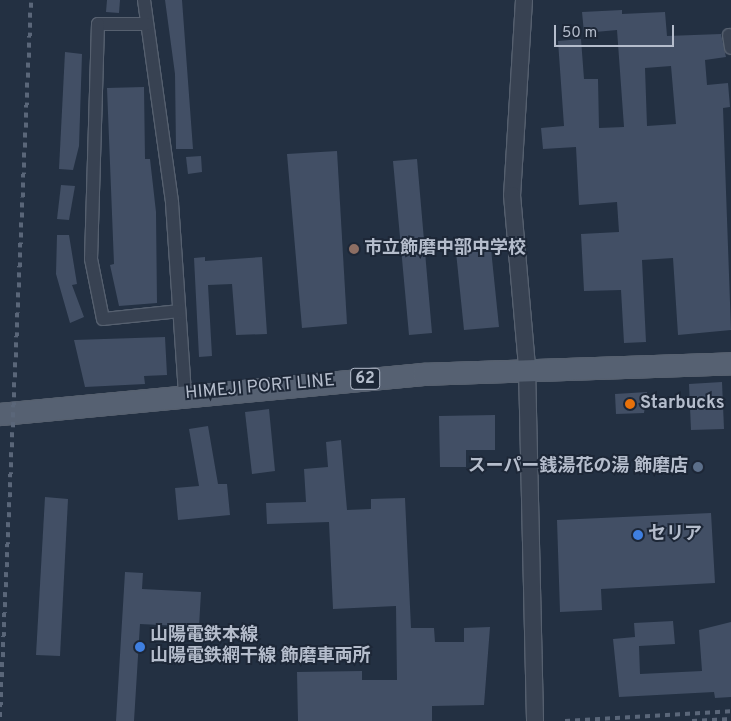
<!DOCTYPE html>
<meta charset="utf-8">
<style>
body{margin:0}
#map{position:relative;width:731px;height:721px;overflow:hidden;background:#233042;font-family:Overpass,"Noto Sans JP",sans-serif}
div>[style]{position:absolute}
[style*='--x']{left:calc(var(--x)*1px);top:calc(var(--y)*1px);width:calc(var(--w)*1px);rotate:calc(var(--a)*1deg)}
.building>*{inset:0;background:#424f65}
.roads{filter:drop-shadow(1px 0 #56606f) drop-shadow(-1px 0 #56606f) drop-shadow(0 1px #56606f) drop-shadow(0 -1px #56606f)}
.minor>*{height:12px;margin:-6px;padding:0 6px;transform-origin:6px;border-radius:6px;background:#384252}
.tertiary>*{height:16px;margin:-8px;padding:0 8px;transform-origin:8px;border-radius:8px;background:#384252}
.primary>*{height:21px;margin:-10.5px;padding:0 10.5px;transform-origin:10.5px;border-radius:10.5px;background:#566172}
.rail>*{height:4px;margin-top:-2px;transform-origin:0;background:repeating-linear-gradient(90deg,#5a6679 0 5px,transparent 0 10px)}
.dots>*{width:14px;height:14px;translate:-50% -50%;box-sizing:border-box;border:2px solid #1d2737;border-radius:50%}
span{translate:-50% -50%;white-space:nowrap;text-align:center;line-height:1.15;-webkit-text-stroke:4px #1d2737;paint-order:stroke}
.shield-label span{padding:1px 4px;background:#1d2737;border:1px solid;border-radius:4px;-webkit-text-stroke-width:0}
.shield-label{font-size:16px;color:#b5bdcc;font-weight:700}
.poi-label{font-size:18px;color:#b5bdcc;font-weight:700}
.left{translate:0 -50%;text-align:left}
.right{translate:-100% -50%;text-align:right}
.street-label{font-size:18px;color:#b5bdcc}
.scale{position:absolute;left:554px;top:25px;width:120px;height:22px;box-sizing:border-box;border:2px solid #b5bdcc;border-top:0;padding-left:6px;font-size:15px;line-height:18px;white-space:nowrap;color:#b5bdcc;-webkit-text-stroke:4px #1d2737;paint-order:stroke}
</style>
<div id="map">
<div class="building">
<i style="clip-path:polygon(107px 0,120px 0,119px 13px,106px 12px)"></i>
<i style="clip-path:polygon(165px 0,182px 0,193px 149px,176px 149px,175px 74px)"></i>
<i style="clip-path:polygon(evenodd,622px 10px,622px 14px,665px 12px,667px 36px,721px 34px,726px 57px,705px 60px,707px 85px,728px 83px,730px 107px,723px 108px,731px 330px,678px 335px,673px 258px,642px 260px,646px 342px,624px 343px,621px 290px,584px 291px,581px 234px,619px 232px,617px 202px,579px 205px,576px 147px,543px 149px,541px 128px,564px 126px,558px 41px,581px 39px,584px 79px,598px 79px,599px 128px,624px 127px,617px 30px,584px 33px,582px 12px,622px 10px,671px 66px,676px 124px,647px 126px,645px 68px,671px 66px)"></i>
<i style="clip-path:polygon(65px 52px,82px 54px,79px 146px,73px 170px,59px 169px)"></i>
<i style="clip-path:polygon(144px 87px,145px 159px,150px 159px,156px 212px,157px 303px,119px 306px,110px 265px,114px 264px,107px 88px)"></i>
<i style="clip-path:polygon(337px 151px,347px 324px,302px 328px,287px 154px)"></i>
<i style="clip-path:polygon(201px 156px,202px 172px,188px 174px,186px 157px)"></i>
<i style="clip-path:polygon(417px 159px,432px 333px,409px 335px,393px 161px)"></i>
<i style="clip-path:polygon(61px 185px,75px 186px,69px 220px,57px 219px)"></i>
<i style="clip-path:polygon(57px 235px,69px 235px,77px 284px,72px 285px,84px 317px,70px 323px,56px 274px)"></i>
<i style="clip-path:polygon(491px 249px,499px 327px,464px 330px,456px 252px)"></i>
<i style="clip-path:polygon(205px 257px,205px 261px,262px 257px,267px 334px,236px 335px,232px 284px,208px 285px,212px 356px,199px 357px,194px 258px)"></i>
<i style="clip-path:polygon(165px 337px,167px 375px,144px 376px,145px 384px,85px 387px,74px 340px)"></i>
<i style="clip-path:polygon(722px 382px,724px 429px,691px 430px,689px 384px)"></i>
<i style="clip-path:polygon(647px 392px,644px 413px,616px 414px,615px 394px)"></i>
<i style="clip-path:polygon(269px 409px,275px 471px,252px 474px,245px 412px)"></i>
<i style="clip-path:polygon(495px 415px,495px 450px,466px 450px,466px 467px,440px 467px,439px 416px)"></i>
<i style="clip-path:polygon(208px 426px,218px 484px,227px 484px,230px 515px,178px 520px,175px 488px,199px 486px,189px 429px)"></i>
<i style="clip-path:polygon(341px 440px,347px 510px,371px 509px,371px 499px,405px 498px,411px 628px,434px 628px,435px 642px,464px 642px,464px 628px,490px 627px,484px 705px,432px 706px,432px 721px,298px 721px,297px 672px,362px 671px,362px 680px,397px 680px,396px 606px,333px 609px,329px 522px,267px 524px,266px 503px,306px 502px,304px 469px,328px 467px,326px 442px)"></i>
<i style="clip-path:polygon(45px 497px,68px 499px,60px 656px,36px 655px)"></i>
<i style="clip-path:polygon(711px 513px,715px 583px,601px 589px,602px 610px,560px 612px,557px 520px)"></i>
<i style="clip-path:polygon(125px 572px,143px 573px,142px 589px,201px 592px,199px 627px,140px 624px,134px 721px,116px 721px)"></i>
<i style="clip-path:polygon(673px 621px,675px 644px,639px 646px,640px 674px,702px 671px,699px 630px,731px 622px,731px 697px,715px 698px,714px 692px,619px 697px,613px 639px,635px 637px,634px 623px)"></i>
</div>
<div class="roads">
<div class="minor">
<i style="--x:144;--y:0;--w:205;--a:82.1"></i>
<i style="--x:172;--y:203;--w:192;--a:86.1"></i>
<i style="--x:147;--y:24;--w:49;--a:180"></i>
<i style="--x:98;--y:24;--w:235;--a:91.7"></i>
<i style="--x:91;--y:259;--w:61;--a:78.7"></i>
<i style="--x:103;--y:319;--w:76;--a:-6"></i>
<i style="--x:729;--y:35;--w:13;--a:81"></i>
</div>
<div class="tertiary">
<i style="--x:524;--y:0;--w:195;--a:93.5"></i>
<i style="--x:512;--y:195;--w:173;--a:85"></i>
<i style="--x:527;--y:367;--w:354;--a:88.7"></i>
</div>
<div class="primary">
<i style="--x:0;--y:414;--w:425;--a:-5.4"></i>
<i style="--x:423;--y:374;--w:308;--a:-2"></i>
</div>
</div>
<div class="rail">
<i style="--x:0;--y:717;--w:718;--a:-87.52"></i>
<i style="--x:565;--y:721;--w:166;--a:-3.4"></i>
<i style="--x:692;--y:721;--w:39;--a:-3"></i>
</div>
<div class="dots">
<i style="left:354px;top:249px;background:#8d6e63"></i>
<i style="left:630px;top:404px;background:#e8710a"></i>
<i style="left:698px;top:467px;background:#5c6f8a"></i>
<i style="left:638px;top:535px;background:#3f7fe0"></i>
<i style="left:140px;top:647px;background:#3f7fe0"></i>
</div>
<div class="shield-label">
<span style="left:365px;top:379px">62</span>
</div>
<div class="poi-label">
<span class="left" style="left:364px;top:249px">市立飾磨中部中学校</span>
<span class="left" style="left:640px;top:404px">Starbucks</span>
<span class="right" style="left:688px;top:467px">スーパー銭湯花の湯 飾磨店</span>
<span class="left" style="left:648px;top:535px">セリア</span>
<span class="left" style="left:150px;top:647px">山陽電鉄本線<br>山陽電鉄網干線 飾磨車両所</span>
</div>
<div class="street-label">
<span style="left:260px;top:388px;rotate:-5deg">HIMEJI PORT LINE</span>
</div>
<div class="scale">50 m</div>
</div>
